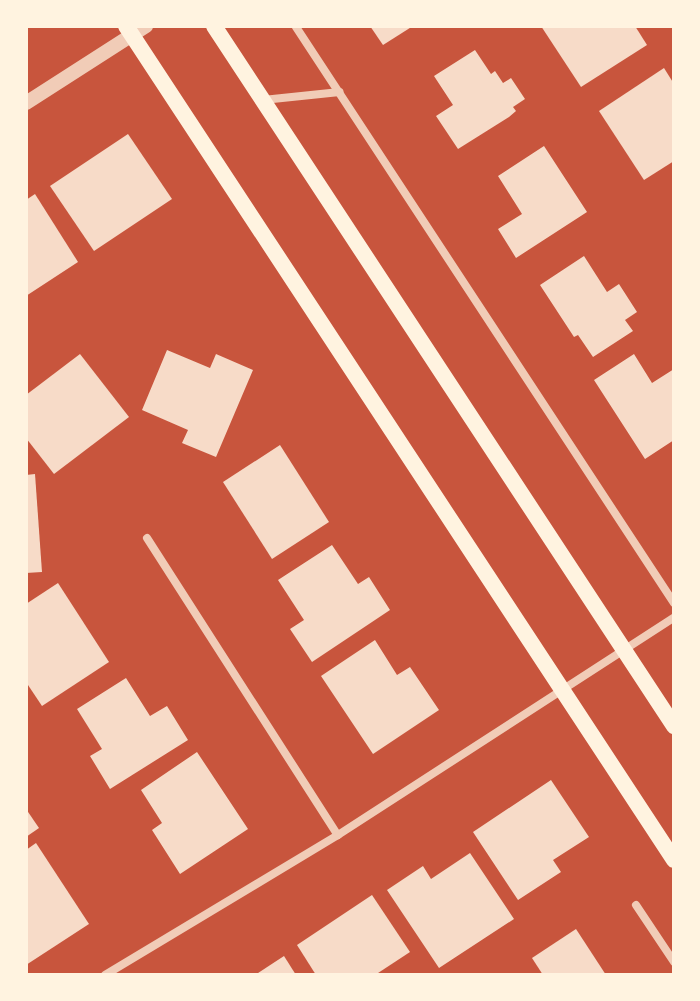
<!DOCTYPE html>
<style>
body{margin:0}
#map{position:relative;width:700px;height:1001px;overflow:hidden;background:#c8553d;font-family:"Alegreya Sans",sans-serif}
div>[style]{position:absolute}
[style*='--x']{left:calc(var(--x)*1px);top:calc(var(--y)*1px);width:calc(var(--w)*1px);rotate:calc(var(--a)*1deg)}
.building>*{inset:0;background:#f7dbc8}
.minor>*{height:8px;margin:-4px;padding:0 4px;transform-origin:4px;border-radius:4px;background:#f1ccb7}
.tertiary>*{height:14px;margin:-7px;padding:0 7px;transform-origin:7px;border-radius:7px;background:#f1ccb7}
.secondary>*{height:16px;margin:-8px;padding:0 8px;transform-origin:8px;border-radius:8px;background:#fff3e0}
span{translate:-50% -50%;white-space:nowrap;text-align:center;line-height:1.15;-webkit-text-stroke:6px #fff3e0;paint-order:stroke}
.frame{position:absolute;inset:0;border:28px solid #fff3e0;pointer-events:none}
</style>
<div id="map">
<div class="building">
<i style="clip-path:polygon(370px 26px,413px 26px,383px 45px)"></i>
<i style="clip-path:polygon(541px 26px,635px 26px,647px 45px,581px 87px)"></i>
<i style="clip-path:polygon(475px 50px,491px 74px,495px 71px,503px 83px,511px 78px,525px 99px,513px 107px,516px 111px,509px 117px,458px 149px,436px 116px,453px 105px,434px 76px)"></i>
<i style="clip-path:polygon(664px 68px,674px 84px,674px 161px,644px 180px,599px 111px)"></i>
<i style="clip-path:polygon(128px 134px,172px 199px,94px 251px,50px 186px)"></i>
<i style="clip-path:polygon(544px 146px,587px 212px,516px 258px,498px 229px,522px 214px,498px 176px)"></i>
<i style="clip-path:polygon(35px 194px,78px 262px,26px 296px,26px 200px)"></i>
<i style="clip-path:polygon(584px 256px,607px 292px,619px 284px,637px 312px,625px 320px,633px 331px,593px 357px,578px 335px,574px 337px,540px 285px)"></i>
<i style="clip-path:polygon(167px 350px,210px 368px,216px 354px,253px 370px,216px 457px,182px 443px,188px 430px,142px 410px)"></i>
<i style="clip-path:polygon(80px 354px,129px 417px,54px 474px,26px 438px,26px 395px)"></i>
<i style="clip-path:polygon(634px 354px,652px 383px,674px 369px,674px 440px,645px 459px,594px 380px)"></i>
<i style="clip-path:polygon(280px 445px,329px 522px,272px 559px,223px 482px)"></i>
<i style="clip-path:polygon(35px 474px,42px 572px,26px 573px,26px 475px)"></i>
<i style="clip-path:polygon(332px 545px,358px 584px,369px 577px,390px 610px,312px 662px,290px 629px,304px 620px,278px 580px)"></i>
<i style="clip-path:polygon(58px 583px,109px 662px,42px 706px,26px 682px,26px 604px)"></i>
<i style="clip-path:polygon(375px 640px,397px 675px,410px 667px,439px 710px,373px 754px,321px 676px)"></i>
<i style="clip-path:polygon(126px 678px,150px 716px,167px 706px,188px 740px,110px 789px,90px 756px,102px 749px,77px 709px)"></i>
<i style="clip-path:polygon(197px 752px,248px 829px,180px 874px,152px 830px,162px 823px,141px 790px)"></i>
<i style="clip-path:polygon(551px 780px,589px 837px,553px 860px,561px 872px,518px 900px,473px 832px)"></i>
<i style="clip-path:polygon(26px 809px,39px 828px,26px 837px)"></i>
<i style="clip-path:polygon(36px 843px,89px 924px,26px 965px,26px 850px)"></i>
<i style="clip-path:polygon(470px 853px,514px 919px,439px 968px,387px 890px,423px 866px,431px 879px)"></i>
<i style="clip-path:polygon(372px 895px,410px 952px,375px 975px,316px 975px,297px 945px)"></i>
<i style="clip-path:polygon(576px 929px,606px 975px,543px 975px,532px 958px)"></i>
<i style="clip-path:polygon(284px 956px,296px 975px,255px 975px)"></i>
</div>
<div class="minor">
<i style="--x:296;--y:27;--w:689;--a:56.73"></i>
<i style="--x:263;--y:100;--w:77;--a:-5.9"></i>
<i style="--x:147;--y:538;--w:353;--a:57.3"></i>
<i style="--x:636;--y:905;--w:69;--a:56.3"></i>
<i style="--x:105;--y:975;--w:272;--a:-31"></i>
<i style="--x:338;--y:835;--w:400;--a:-32.9"></i>
</div>
<div class="tertiary">
<i style="--x:26;--y:103;--w:143;--a:-32.7"></i>
</div>
<div class="secondary">
<i style="--x:126;--y:26;--w:998;--a:56.69"></i>
<i style="--x:214;--y:26;--w:838;--a:56.69"></i>
</div>
<div class="frame"></div>
</div>
